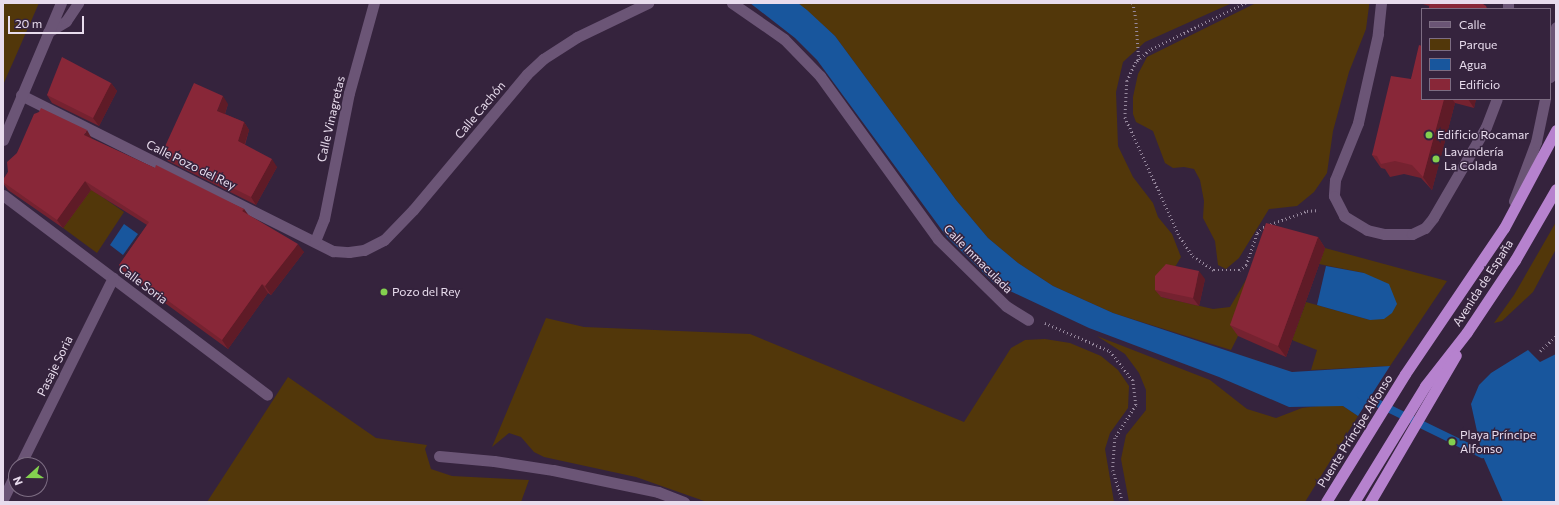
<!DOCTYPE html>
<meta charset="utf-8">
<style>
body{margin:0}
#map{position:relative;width:1559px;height:505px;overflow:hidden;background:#35233d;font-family:Commissioner,sans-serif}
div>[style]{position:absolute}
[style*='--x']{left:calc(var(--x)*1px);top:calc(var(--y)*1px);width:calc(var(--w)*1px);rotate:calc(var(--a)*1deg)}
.green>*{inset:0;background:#52370a}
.water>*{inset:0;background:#18569d}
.stream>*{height:8px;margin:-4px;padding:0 4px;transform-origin:4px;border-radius:4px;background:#18569d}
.path>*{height:2.5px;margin-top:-1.25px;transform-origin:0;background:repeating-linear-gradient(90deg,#96889d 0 1px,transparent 0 4px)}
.service>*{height:11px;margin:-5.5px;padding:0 5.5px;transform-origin:5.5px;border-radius:5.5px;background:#6b5576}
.minor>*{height:11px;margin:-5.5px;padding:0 5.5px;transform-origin:5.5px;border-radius:5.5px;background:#6b5576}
.tertiary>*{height:11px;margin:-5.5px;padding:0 5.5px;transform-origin:5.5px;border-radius:5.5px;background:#6b5576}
.trunk>*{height:11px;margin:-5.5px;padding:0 5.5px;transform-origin:5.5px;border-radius:5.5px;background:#b682ce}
.wall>*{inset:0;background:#752230}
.shaded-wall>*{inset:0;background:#5f1b27}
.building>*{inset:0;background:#882738}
.dots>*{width:11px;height:11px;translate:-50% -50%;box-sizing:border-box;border:2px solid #35233d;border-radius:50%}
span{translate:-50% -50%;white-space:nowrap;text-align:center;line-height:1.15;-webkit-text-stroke:3px #35233d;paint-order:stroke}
.street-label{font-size:12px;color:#e8dced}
.poi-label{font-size:12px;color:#e8dced}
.left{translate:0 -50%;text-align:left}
.frame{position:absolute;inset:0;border:4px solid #e8dced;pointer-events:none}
.legend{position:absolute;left:1421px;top:8px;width:130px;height:92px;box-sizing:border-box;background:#35233d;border:1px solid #7d6d83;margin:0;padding:5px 7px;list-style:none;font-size:12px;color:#e8dced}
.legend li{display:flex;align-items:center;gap:8px;height:20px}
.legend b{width:20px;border:1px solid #7d6d83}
.north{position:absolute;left:8px;top:457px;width:40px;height:40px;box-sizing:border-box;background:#35233d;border:1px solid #7d6d83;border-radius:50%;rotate:249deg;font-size:11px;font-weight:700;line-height:16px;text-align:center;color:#e8dced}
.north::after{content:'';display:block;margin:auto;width:14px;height:18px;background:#83d04f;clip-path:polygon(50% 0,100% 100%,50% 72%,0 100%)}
.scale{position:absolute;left:8px;top:16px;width:76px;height:18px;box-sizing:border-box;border:2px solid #e8dced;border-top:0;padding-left:5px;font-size:12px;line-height:14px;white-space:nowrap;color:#e8dced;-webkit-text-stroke:3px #35233d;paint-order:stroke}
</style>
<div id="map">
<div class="green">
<i style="clip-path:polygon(3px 3px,39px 3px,3px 85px)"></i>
<i style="clip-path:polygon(798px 3px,1232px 3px,1145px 42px,1123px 62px,1116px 92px,1118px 146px,1133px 177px,1153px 203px,1158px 217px,1172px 234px,1181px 257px,1172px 272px,1161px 297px,1213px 309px,1230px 307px,1273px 234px,1238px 336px,1231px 350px,1113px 313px,1053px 286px,1018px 263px,988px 238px,956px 200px,835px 36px)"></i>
<i style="clip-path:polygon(1256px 3px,1369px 3px,1369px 6px,1366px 29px,1349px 72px,1333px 131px,1327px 173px,1314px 192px,1297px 206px,1269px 209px,1239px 258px,1226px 269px,1218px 265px,1215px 241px,1203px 218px,1204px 201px,1200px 180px,1194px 169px,1184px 167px,1173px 168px,1165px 163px,1153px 131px,1136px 122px,1133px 114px,1133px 97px,1138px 74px,1147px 57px)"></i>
<i style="clip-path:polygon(91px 189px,124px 212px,97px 253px,63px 228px)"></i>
<i style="clip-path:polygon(1556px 222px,1556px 249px,1533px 292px,1502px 321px,1494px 323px,1514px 295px)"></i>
<i style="clip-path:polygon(1325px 248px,1447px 281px,1390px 366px,1311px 370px,1317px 350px,1292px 340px,1306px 302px,1370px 320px,1364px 273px,1319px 264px)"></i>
<i style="clip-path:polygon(546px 318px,584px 327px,750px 334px,964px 422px,1011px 348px,1025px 340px,1045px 339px,1070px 343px,1101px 356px,1118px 370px,1129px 386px,1128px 408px,1110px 433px,1105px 449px,1114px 502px,707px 502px,636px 477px,544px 457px,534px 452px,521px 437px,509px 433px,492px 447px)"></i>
<i style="clip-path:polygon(1097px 336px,1210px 380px,1247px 409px,1276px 418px,1302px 408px,1327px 405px,1343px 406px,1358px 416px,1305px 502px,1129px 502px,1121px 459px,1126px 435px,1146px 410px,1146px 390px,1139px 373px,1125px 354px)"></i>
<i style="clip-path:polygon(288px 377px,376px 438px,427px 445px,425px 449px,431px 469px,452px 476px,529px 480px,521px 502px,207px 502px)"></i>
</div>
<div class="water">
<i style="clip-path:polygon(750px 3px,798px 3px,807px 10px,835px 36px,956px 200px,988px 238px,1018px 263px,1053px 286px,1113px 313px,1292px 372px,1390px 366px,1358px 416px,1343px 406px,1289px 407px,1219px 377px,1089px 328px,995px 284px,947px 237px,817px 60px,795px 38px)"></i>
<i style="clip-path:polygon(124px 224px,138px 234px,123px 255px,110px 245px)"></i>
<i style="clip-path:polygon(1326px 266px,1364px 273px,1389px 284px,1397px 304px,1392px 313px,1384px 319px,1370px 320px,1317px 305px)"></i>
<i style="clip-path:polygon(1528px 350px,1540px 362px,1556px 354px,1556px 502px,1503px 502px,1482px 454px,1471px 404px,1479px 385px,1491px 373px)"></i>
</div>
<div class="stream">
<i style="--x:1361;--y:395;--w:135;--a:26"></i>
</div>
<div class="path">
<i style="--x:1133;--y:3;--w:16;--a:79"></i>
<i style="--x:1136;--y:19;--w:41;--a:85.8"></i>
<i style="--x:1246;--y:3;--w:107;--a:153.9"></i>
<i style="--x:1150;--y:50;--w:18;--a:139"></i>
<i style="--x:1136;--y:62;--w:21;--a:115"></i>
<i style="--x:1127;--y:81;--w:36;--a:93"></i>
<i style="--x:1125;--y:117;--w:132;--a:65.4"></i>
<i style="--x:1180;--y:237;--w:23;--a:56"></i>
<i style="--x:1193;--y:256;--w:25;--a:34"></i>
<i style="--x:1214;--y:270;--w:25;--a:0"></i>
<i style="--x:1239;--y:270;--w:9;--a:-36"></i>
<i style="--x:1246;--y:265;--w:34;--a:-71"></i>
<i style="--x:1257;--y:233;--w:8;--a:-45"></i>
<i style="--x:1263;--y:227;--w:47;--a:-20"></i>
<i style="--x:1307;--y:211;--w:12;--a:-5"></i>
<i style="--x:1045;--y:323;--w:71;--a:23.3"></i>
<i style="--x:1110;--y:351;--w:37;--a:52"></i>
<i style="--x:1133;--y:380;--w:25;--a:83"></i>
<i style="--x:1136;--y:405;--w:39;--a:122"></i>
<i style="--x:1115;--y:438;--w:32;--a:94"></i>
<i style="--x:1113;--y:470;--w:34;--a:73"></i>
<i style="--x:1540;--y:351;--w:22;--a:-43"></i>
</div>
<div class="service">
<i style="--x:48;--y:32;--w:21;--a:-31"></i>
<i style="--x:66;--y:21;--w:22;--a:-56"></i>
<i style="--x:439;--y:456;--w:55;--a:5.2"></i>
<i style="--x:494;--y:461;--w:60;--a:8.7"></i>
<i style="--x:553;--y:470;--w:107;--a:11.8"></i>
<i style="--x:658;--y:492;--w:28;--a:21"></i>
</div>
<div class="minor">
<i style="--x:732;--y:3;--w:63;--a:34.7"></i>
<i style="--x:784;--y:39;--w:52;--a:45.8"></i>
<i style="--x:820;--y:76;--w:201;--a:54.1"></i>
<i style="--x:938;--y:239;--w:95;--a:44.6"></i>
<i style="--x:1006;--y:306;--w:26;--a:32"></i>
<i style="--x:1381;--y:3;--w:31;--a:96"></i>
<i style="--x:1378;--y:34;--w:91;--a:102.7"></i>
<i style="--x:1358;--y:123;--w:61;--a:112"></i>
<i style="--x:1335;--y:180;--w:16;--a:94"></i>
<i style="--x:1334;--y:196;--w:22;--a:63"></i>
<i style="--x:1344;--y:216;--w:27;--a:31"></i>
<i style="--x:1367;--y:230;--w:18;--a:13"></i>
<i style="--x:1385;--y:234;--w:27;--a:0"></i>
<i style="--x:1412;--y:234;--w:14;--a:-25"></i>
<i style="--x:1425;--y:228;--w:13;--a:-51"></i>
<i style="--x:1433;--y:218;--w:105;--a:-59.8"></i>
<i style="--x:1486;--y:127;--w:30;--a:-69"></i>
<i style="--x:1508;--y:9;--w:6;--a:-90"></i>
<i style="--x:21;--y:95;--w:349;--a:26.6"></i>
<i style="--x:333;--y:251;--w:16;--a:4"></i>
<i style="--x:349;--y:252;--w:15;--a:-8"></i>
<i style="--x:364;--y:250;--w:22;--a:-27"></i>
<i style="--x:384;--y:240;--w:42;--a:-46"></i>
<i style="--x:413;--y:210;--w:177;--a:-50"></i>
<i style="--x:527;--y:74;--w:22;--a:-43"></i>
<i style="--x:543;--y:59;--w:40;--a:-32.9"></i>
<i style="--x:577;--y:37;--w:79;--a:-25.6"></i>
<i style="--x:3;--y:195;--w:331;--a:37.1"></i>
<i style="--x:315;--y:241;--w:24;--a:-68"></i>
<i style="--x:324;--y:219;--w:128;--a:-78.8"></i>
<i style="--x:349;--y:93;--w:93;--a:-74.5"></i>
<i style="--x:20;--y:465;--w:209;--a:-63.6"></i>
<i style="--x:3;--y:499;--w:30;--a:-64"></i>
</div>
<div class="tertiary">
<i style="--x:1550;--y:77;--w:50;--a:-83.2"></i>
<i style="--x:3;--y:140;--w:149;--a:-67.1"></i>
<i style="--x:1514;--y:201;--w:63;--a:-69.6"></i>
<i style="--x:1536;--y:142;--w:44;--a:-78.2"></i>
</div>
<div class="trunk">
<i style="--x:1326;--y:502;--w:150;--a:-58.3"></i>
<i style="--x:1405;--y:374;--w:176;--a:-55.9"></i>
<i style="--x:1504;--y:228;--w:111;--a:-62"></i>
<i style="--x:1354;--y:502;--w:136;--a:-58.5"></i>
<i style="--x:1425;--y:386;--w:68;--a:-52.1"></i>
<i style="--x:1467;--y:332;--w:87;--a:-56.3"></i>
<i style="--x:1515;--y:260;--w:82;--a:-60"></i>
<i style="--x:1370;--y:502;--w:170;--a:-59.7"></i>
</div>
<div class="wall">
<i style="clip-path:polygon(1423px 3px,1481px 3px,1486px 6px,1488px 9px,1429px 9px,1429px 6px,1423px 4px)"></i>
<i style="clip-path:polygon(1422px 46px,1422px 99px,1476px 99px,1474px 108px,1455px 103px,1432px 190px,1421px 178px,1404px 174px,1390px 177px,1385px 169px,1381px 168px,1372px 155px,1411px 79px)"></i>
<i style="clip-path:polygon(111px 83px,117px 91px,99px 126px,52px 103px,47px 95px)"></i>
<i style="clip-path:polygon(228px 104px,225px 114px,244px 122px,249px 130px,245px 145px,277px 167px,256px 205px,168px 161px,162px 153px)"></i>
<i style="clip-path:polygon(39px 112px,92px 139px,244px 209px,248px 215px,304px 252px,271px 295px,268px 293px,228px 349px,125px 274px,119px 265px,147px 225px,91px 190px,63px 228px,8px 190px,3px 183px,3px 180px,8px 172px,17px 153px)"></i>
<i style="clip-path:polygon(1318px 237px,1325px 248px,1286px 357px,1238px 336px,1230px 325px)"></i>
<i style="clip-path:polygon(1205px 279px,1199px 306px,1161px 297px,1155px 290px)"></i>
</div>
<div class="shaded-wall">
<i style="clip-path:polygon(111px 83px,117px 91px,99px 126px,93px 118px)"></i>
<i style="clip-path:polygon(223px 96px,228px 104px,223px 119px,217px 111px)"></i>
<i style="clip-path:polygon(1444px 99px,1452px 99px,1455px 103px,1432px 190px,1423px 177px)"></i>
<i style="clip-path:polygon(1468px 99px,1476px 99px,1474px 108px)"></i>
<i style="clip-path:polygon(244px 122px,249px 130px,243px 149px,238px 141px)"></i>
<i style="clip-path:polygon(87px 130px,92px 139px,90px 143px,84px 135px)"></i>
<i style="clip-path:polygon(272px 159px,277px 167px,256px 205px,251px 197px)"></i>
<i style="clip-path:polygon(85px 181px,91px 190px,63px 228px,57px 220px)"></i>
<i style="clip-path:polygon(244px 209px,250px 217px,242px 211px)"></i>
<i style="clip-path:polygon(1318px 237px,1325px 248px,1286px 357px,1278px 346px)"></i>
<i style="clip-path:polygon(298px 244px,304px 252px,271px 295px,265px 286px)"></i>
<i style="clip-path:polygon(1199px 271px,1205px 279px,1199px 306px,1193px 298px)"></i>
<i style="clip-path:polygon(262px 284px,268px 293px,228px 349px,222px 340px)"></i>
</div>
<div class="building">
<i style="clip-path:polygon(1430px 3px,1481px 3px,1486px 6px,1486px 9px,1429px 9px)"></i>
<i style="clip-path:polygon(1419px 45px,1422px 46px,1422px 45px,1422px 99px,1444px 99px,1423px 177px,1412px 165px,1395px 161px,1381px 164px,1377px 156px,1372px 155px,1391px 76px,1411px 79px)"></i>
<i style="clip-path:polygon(62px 57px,111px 83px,93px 118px,47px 95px)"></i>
<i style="clip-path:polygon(194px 83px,223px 96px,217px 111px,244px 122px,238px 141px,272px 159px,251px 197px,162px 153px)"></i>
<i style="clip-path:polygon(41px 108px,87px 130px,84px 135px,155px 168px,156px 165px,244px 209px,242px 211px,298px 244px,265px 286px,262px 284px,222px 340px,119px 265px,149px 222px,85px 181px,57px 220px,3px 182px,3px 180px,8px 172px,7px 162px,17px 153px,34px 114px,39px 112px)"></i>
<i style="clip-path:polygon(1266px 223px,1318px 237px,1278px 346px,1230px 325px)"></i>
<i style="clip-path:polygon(1166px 264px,1199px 271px,1193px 298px,1155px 290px,1155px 276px)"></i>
</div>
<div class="dots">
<i style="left:1429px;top:135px;background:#83d04f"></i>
<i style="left:1436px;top:159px;background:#83d04f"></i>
<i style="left:384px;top:292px;background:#83d04f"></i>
<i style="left:1452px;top:442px;background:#83d04f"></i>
</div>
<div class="street-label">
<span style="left:480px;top:110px;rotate:-50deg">Calle Cachón</span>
<span style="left:331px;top:119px;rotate:-77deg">Calle Vinagretas</span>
<span style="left:191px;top:165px;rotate:26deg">Calle Pozo del Rey</span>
<span style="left:978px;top:259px;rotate:45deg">Calle Inmaculada</span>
<span style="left:1483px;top:283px;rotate:-57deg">Avenida de España</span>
<span style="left:143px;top:284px;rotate:37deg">Calle Soria</span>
<span style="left:55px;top:366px;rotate:-64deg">Pasaje Soria</span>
<span style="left:1355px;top:431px;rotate:-58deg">Puente Príncipe Alfonso</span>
</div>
<div class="poi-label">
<span class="left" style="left:1437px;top:135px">Edificio Rocamar</span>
<span class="left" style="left:1444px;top:159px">Lavandería<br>La Colada</span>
<span class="left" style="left:392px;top:292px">Pozo del Rey</span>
<span class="left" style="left:1460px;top:442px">Playa Príncipe<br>Alfonso</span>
</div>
<div class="frame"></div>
<ul class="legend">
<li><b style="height:5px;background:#6b5576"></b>Calle</li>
<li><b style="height:11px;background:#52370a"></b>Parque</li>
<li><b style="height:11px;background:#18569d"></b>Agua</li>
<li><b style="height:11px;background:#882738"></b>Edificio</li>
</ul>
<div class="north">N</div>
<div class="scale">20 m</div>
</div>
